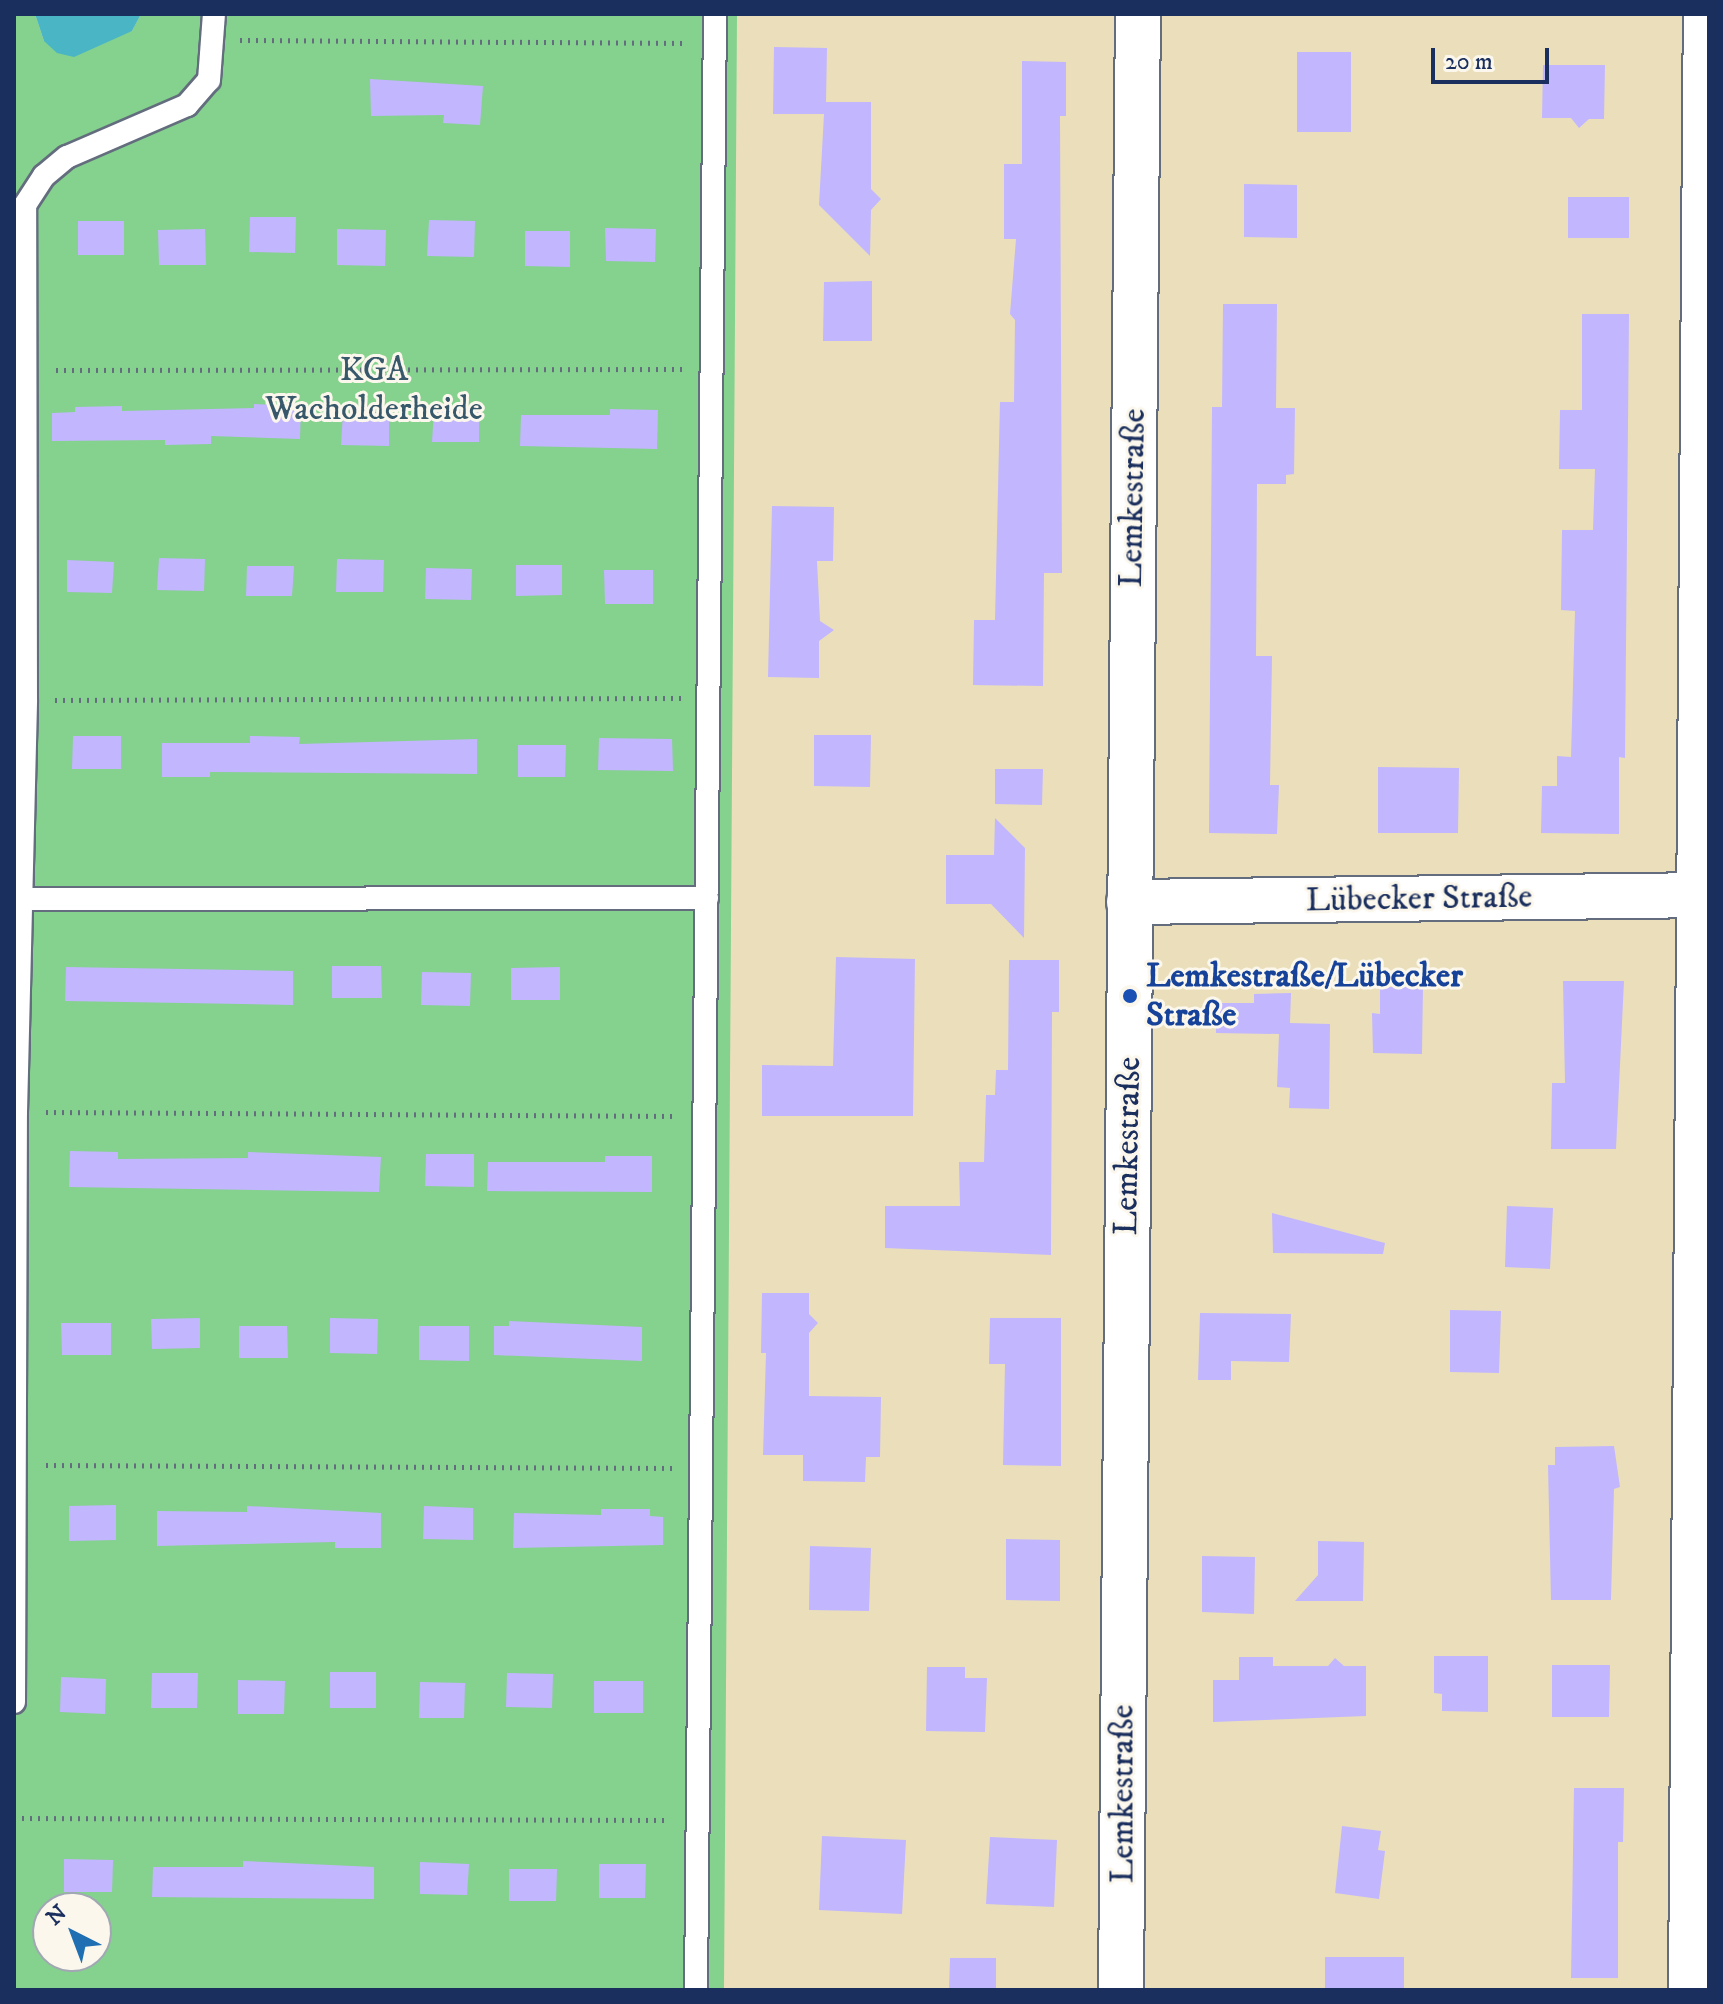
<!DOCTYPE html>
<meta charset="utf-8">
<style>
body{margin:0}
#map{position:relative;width:1723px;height:2004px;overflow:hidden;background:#eadfba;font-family:"IM FELL DW Pica",serif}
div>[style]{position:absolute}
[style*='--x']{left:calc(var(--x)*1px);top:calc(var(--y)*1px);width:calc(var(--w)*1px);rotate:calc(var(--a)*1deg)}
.green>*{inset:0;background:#85d18e}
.water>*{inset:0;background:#49b5c5}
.building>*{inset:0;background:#c2b6fe}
.path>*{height:5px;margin-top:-2.5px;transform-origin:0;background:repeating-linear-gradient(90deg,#636d7e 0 2px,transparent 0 8px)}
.roads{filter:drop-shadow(2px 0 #636d7e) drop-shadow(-2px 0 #636d7e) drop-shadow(0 2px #636d7e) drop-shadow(0 -2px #636d7e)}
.service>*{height:22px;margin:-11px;padding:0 11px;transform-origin:11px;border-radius:11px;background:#fff}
.minor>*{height:44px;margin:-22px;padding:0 22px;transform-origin:22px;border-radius:22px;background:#fff}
.dots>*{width:22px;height:22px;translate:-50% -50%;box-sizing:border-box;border:4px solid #fbf7ec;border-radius:50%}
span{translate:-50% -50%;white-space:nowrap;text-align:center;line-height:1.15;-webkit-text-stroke:6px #fbf7ec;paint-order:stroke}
.park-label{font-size:34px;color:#36586a}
.street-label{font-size:34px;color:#1b2f5e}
.transit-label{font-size:34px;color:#164399;font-weight:700}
.left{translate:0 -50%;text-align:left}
.frame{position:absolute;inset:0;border:16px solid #1b2f5e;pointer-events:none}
.north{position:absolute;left:32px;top:1892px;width:80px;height:80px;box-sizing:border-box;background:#fbf7ec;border:2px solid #a1a7b3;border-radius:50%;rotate:318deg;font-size:22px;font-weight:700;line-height:32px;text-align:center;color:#1b2f5e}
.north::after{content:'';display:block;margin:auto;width:28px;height:36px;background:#1f6fb2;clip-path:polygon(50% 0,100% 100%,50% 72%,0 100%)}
.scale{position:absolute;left:1431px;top:48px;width:118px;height:36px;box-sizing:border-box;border:4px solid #1b2f5e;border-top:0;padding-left:10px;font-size:24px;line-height:28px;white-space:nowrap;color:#1b2f5e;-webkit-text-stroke:6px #fbf7ec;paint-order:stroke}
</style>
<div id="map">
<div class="green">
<i style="clip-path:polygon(evenodd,14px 14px,35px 14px,44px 41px,132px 31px,141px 14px,737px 14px,724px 1990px,14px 1990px,14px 14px,48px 1908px,96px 1908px,96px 1956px,48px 1956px,48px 1908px)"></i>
</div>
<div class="water">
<i style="clip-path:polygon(35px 14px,141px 14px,132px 31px,74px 57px,57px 53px,44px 41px)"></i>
</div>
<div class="building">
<i style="clip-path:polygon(774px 47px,827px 48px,826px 102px,871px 102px,871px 189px,881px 199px,871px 210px,870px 256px,819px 205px,824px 114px,773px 114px)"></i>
<i style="clip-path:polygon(1297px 52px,1351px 52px,1351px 132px,1297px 132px)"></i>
<i style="clip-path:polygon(1022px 61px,1066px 62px,1066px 116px,1060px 116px,1062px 573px,1044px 573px,1043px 686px,973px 685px,974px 620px,995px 620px,1000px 402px,1014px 402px,1015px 320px,1010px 314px,1016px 239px,1004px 239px,1004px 164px,1022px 164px)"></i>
<i style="clip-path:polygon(1543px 65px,1605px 65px,1604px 119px,1589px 119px,1579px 128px,1571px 118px,1542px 118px)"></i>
<i style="clip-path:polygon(370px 79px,483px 86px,480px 125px,443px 123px,444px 115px,371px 116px)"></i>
<i style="clip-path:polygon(1244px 184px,1297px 185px,1297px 238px,1244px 237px)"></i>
<i style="clip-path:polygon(1568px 197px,1629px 197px,1629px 238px,1568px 238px)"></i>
<i style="clip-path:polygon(250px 217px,296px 217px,295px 253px,249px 252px)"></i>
<i style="clip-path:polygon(429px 220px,475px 221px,474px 257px,427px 256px)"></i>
<i style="clip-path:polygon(78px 221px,124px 221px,124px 255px,78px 255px)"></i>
<i style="clip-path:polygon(605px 228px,656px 229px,655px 262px,606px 261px)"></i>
<i style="clip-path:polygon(205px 229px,206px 265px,159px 265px,158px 230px)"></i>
<i style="clip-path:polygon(337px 229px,386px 230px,385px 266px,337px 265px)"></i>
<i style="clip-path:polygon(525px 231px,570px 231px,570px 267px,525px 266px)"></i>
<i style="clip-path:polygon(872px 281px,872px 341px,823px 341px,824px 282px)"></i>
<i style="clip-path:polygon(1223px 304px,1277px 304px,1276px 408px,1295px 408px,1294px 474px,1286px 475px,1286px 484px,1257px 484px,1256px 656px,1272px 656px,1270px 785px,1279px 785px,1277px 834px,1209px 833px,1212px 407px,1222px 407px)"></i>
<i style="clip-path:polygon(1582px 314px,1629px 314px,1625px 758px,1619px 757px,1619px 834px,1541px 833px,1542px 786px,1557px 786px,1557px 756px,1571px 757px,1575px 611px,1561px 610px,1562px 530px,1593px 530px,1595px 469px,1559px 469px,1560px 410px,1582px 410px)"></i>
<i style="clip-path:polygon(254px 404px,301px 406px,300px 439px,211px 436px,211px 444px,165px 445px,165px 440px,52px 441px,52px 413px,75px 412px,75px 407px,122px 406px,122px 411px,254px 408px)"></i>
<i style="clip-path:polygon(434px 409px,479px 410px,479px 442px,432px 442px)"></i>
<i style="clip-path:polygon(610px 409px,658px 410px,657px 449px,520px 446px,521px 415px,610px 415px)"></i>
<i style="clip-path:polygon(343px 413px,389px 414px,389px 446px,341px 445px)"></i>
<i style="clip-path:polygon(772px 506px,834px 507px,833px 561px,817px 561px,820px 621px,834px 630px,819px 641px,819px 678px,768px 677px)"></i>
<i style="clip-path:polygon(159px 558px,205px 559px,204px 591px,157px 590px)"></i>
<i style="clip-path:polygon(337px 559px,384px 560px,383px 592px,336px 592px)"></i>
<i style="clip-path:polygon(67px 560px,114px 562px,112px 593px,67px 592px)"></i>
<i style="clip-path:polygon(516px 565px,562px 565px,562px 595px,516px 596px)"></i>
<i style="clip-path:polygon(247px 566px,294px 566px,292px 596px,246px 596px)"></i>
<i style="clip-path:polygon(426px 568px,472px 569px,471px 600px,425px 599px)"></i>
<i style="clip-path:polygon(604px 570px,653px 570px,653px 604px,605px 604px)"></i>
<i style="clip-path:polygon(814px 735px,871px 735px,870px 787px,814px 786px)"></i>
<i style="clip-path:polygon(73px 736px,121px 736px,121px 769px,72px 769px)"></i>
<i style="clip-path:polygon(250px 736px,300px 737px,299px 744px,477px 739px,477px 774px,210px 772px,210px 777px,162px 777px,162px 743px,250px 743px)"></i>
<i style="clip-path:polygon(599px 738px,672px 739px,673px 771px,598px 770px)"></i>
<i style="clip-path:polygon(518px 745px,566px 745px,565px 777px,518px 777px)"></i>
<i style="clip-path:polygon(1378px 767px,1459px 768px,1458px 833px,1378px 833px)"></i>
<i style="clip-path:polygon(995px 769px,1043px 769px,1042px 805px,995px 804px)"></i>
<i style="clip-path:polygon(995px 818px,1025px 848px,1024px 938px,991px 904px,946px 904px,946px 855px,994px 855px)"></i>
<i style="clip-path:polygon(836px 957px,915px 959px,913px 1116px,762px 1116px,762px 1065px,833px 1066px)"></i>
<i style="clip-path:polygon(1009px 960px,1059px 960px,1059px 1012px,1052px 1012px,1051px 1255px,885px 1248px,885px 1206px,960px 1206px,959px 1162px,984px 1162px,986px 1095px,995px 1095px,996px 1070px,1008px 1070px)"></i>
<i style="clip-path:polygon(332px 966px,381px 966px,382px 998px,332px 998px)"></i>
<i style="clip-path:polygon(66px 967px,293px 971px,293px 1005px,65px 1001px)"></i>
<i style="clip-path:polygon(560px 967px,560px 1000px,511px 1000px,511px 968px)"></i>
<i style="clip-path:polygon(422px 972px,471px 973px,470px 1006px,421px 1005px)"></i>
<i style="clip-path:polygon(1563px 981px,1624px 981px,1616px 1149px,1551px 1149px,1552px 1083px,1565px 1083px)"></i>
<i style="clip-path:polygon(1380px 987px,1423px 987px,1422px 1054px,1373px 1053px,1372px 1013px,1380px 1014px)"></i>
<i style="clip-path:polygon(1291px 993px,1290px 1023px,1330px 1024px,1329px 1109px,1289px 1108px,1290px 1088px,1277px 1087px,1279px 1034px,1216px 1033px,1216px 1003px,1254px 1003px,1254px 994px)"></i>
<i style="clip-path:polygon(70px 1151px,118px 1152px,118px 1159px,248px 1158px,248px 1152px,381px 1157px,379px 1192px,69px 1187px)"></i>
<i style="clip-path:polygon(426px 1154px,474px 1154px,474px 1187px,425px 1186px)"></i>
<i style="clip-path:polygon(605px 1156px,652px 1156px,652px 1192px,487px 1191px,488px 1162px,605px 1162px)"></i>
<i style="clip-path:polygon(1507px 1206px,1553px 1208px,1550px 1269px,1505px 1267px)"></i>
<i style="clip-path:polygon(1272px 1213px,1385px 1243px,1383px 1254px,1273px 1253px)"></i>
<i style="clip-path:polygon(762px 1293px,809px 1293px,809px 1314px,818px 1323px,809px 1333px,809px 1396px,881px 1397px,880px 1457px,866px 1457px,865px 1482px,803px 1481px,803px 1455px,763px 1455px,766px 1353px,761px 1353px)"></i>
<i style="clip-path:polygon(1450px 1310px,1501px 1311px,1499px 1373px,1450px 1372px)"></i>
<i style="clip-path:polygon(1200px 1313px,1291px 1314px,1289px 1362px,1231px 1361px,1231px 1380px,1198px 1380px)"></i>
<i style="clip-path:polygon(200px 1318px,200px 1348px,152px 1349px,151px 1319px)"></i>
<i style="clip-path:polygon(330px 1318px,378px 1319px,377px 1354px,330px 1353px)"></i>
<i style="clip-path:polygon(990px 1318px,1061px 1318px,1061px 1466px,1003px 1465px,1005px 1364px,989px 1364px)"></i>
<i style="clip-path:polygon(509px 1321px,642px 1327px,642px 1361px,494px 1355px,494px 1326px,509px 1326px)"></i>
<i style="clip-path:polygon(61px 1323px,111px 1323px,111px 1355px,62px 1355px)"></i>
<i style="clip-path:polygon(239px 1326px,287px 1326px,288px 1358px,239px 1358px)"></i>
<i style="clip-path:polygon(419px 1326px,469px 1326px,469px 1361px,419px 1360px)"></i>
<i style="clip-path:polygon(1614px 1446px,1620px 1487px,1614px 1489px,1611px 1600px,1551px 1600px,1548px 1465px,1555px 1465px,1555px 1447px)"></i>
<i style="clip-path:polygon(116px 1505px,116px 1540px,69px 1541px,69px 1506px)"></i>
<i style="clip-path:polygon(247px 1506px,381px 1513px,381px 1548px,335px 1548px,335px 1542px,157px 1546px,157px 1511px,247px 1512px)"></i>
<i style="clip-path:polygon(424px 1506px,473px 1508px,473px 1540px,423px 1539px)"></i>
<i style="clip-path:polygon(601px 1509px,650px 1509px,650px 1516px,663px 1517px,663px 1545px,513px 1548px,514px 1513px,601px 1515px)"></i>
<i style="clip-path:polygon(1006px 1539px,1060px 1540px,1060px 1601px,1006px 1600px)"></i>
<i style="clip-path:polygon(1318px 1541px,1364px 1542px,1363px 1601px,1295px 1601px,1318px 1575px)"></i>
<i style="clip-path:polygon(810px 1546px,871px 1548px,869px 1611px,809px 1610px)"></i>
<i style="clip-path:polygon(1202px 1556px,1255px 1557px,1254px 1614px,1202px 1612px)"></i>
<i style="clip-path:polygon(1434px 1656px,1488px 1656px,1488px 1712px,1442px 1711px,1442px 1694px,1434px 1693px)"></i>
<i style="clip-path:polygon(1239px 1657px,1273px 1657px,1273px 1666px,1328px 1666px,1335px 1658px,1344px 1666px,1366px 1666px,1366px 1716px,1213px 1722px,1213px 1680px,1239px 1680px)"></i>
<i style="clip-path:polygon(1552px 1665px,1610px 1665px,1609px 1717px,1552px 1717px)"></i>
<i style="clip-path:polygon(927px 1667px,965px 1667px,965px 1678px,987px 1678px,985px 1732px,926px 1731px)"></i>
<i style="clip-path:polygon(330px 1672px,376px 1672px,376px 1708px,330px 1708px)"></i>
<i style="clip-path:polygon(152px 1673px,198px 1673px,197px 1708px,151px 1708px)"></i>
<i style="clip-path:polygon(507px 1673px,553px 1674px,552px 1708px,506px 1707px)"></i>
<i style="clip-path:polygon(61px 1677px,106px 1679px,105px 1714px,60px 1712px)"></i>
<i style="clip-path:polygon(238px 1680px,285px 1681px,284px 1714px,238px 1714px)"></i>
<i style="clip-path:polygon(594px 1681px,643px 1681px,643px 1713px,594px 1713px)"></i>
<i style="clip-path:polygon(420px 1682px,465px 1683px,464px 1718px,419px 1718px)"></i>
<i style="clip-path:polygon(1574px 1788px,1624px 1788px,1623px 1842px,1618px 1842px,1618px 1978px,1571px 1978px)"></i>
<i style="clip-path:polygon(1342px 1826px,1381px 1831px,1378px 1850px,1385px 1851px,1379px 1899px,1335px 1893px)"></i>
<i style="clip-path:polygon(822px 1836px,906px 1840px,902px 1914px,819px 1910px)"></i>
<i style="clip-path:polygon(990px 1837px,1057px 1840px,1054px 1907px,986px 1904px)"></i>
<i style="clip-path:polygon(64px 1859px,113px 1860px,112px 1892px,64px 1892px)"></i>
<i style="clip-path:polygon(243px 1861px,374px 1867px,374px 1899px,152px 1897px,153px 1867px,243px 1867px)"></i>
<i style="clip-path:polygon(420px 1862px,469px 1864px,467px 1895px,420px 1894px)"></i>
<i style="clip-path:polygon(599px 1864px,646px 1864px,645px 1898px,599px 1898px)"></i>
<i style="clip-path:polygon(509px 1869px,557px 1869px,556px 1901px,509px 1901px)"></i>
<i style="clip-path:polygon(1325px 1957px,1404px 1957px,1404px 1990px,1325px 1990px)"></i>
<i style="clip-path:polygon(950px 1958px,996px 1958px,996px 1990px,949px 1990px)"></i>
</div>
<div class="path">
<i style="--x:240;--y:40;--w:446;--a:0.4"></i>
<i style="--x:56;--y:370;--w:626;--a:-0.09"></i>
<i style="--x:55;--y:700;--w:626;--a:-0.18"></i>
<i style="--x:46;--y:1112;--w:630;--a:0.36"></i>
<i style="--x:46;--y:1465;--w:626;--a:0.27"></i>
<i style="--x:14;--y:1818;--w:653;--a:0.18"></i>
</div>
<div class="roads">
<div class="service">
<i style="--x:14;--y:899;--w:693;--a:-0.08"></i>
<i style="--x:14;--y:1702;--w:590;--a:-89.81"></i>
<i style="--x:16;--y:1112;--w:412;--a:-88.6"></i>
<i style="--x:26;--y:700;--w:495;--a:-90.1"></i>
<i style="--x:25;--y:205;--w:35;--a:-57"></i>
<i style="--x:44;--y:176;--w:30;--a:-40"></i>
<i style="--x:67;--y:157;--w:131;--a:-23.4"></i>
<i style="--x:187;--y:105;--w:33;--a:-49"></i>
<i style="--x:209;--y:80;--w:66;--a:-85.7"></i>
<i style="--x:696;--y:1990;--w:1976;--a:-89.45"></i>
</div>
<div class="minor">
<i style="--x:1129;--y:902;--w:580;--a:-0.69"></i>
<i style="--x:1121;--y:1990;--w:1976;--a:-89.51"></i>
<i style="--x:1691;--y:1990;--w:1976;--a:-89.57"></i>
</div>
</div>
<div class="dots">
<i style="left:1130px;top:996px;background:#1a4fb4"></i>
</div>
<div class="park-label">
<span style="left:374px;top:390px">KGA<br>Wacholderheide</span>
</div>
<div class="street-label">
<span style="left:1133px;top:498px;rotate:-89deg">Lemkestraße</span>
<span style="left:1419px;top:899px;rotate:-1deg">Lübecker Straße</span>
<span style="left:1128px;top:1146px;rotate:-89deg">Lemkestraße</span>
<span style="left:1123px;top:1794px;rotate:-90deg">Lemkestraße</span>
</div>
<div class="transit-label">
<span class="left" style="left:1146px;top:996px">Lemkestraße/Lübecker<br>Straße</span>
</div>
<div class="frame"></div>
<div class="north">N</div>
<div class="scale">20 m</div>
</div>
